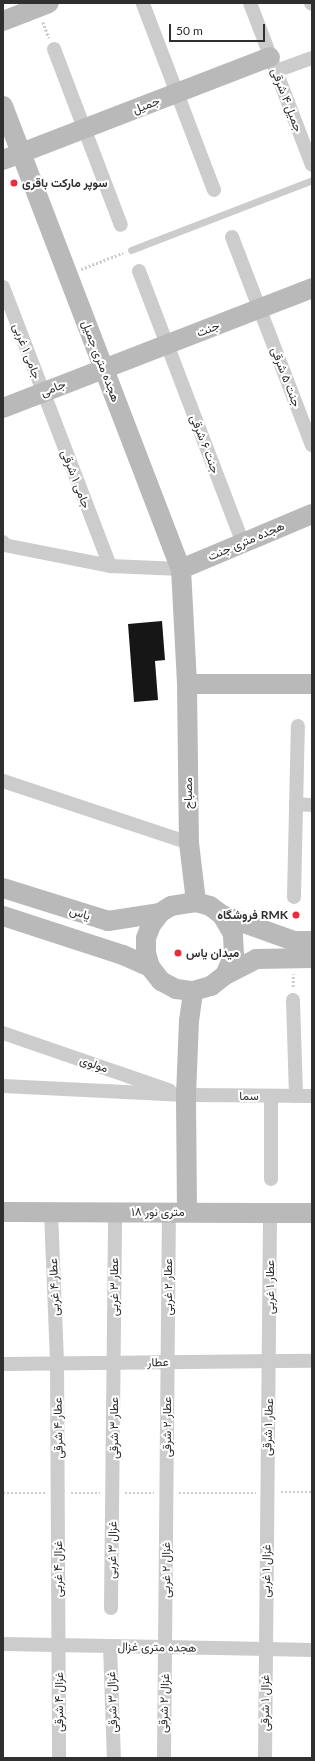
<!DOCTYPE html>
<meta charset="utf-8">
<style>
body{margin:0}
#map{position:relative;width:315px;height:1761px;overflow:hidden;background:#fff;font-family:Lato,Vazirmatn,sans-serif}
div>[style]{position:absolute}
[style*='--x']{left:calc(var(--x)*1px);top:calc(var(--y)*1px);width:calc(var(--w)*1px);rotate:calc(var(--a)*1deg)}
.building>*{inset:0;background:#161616}
.path>*{height:2.5px;margin-top:-1.25px;transform-origin:0;background:repeating-linear-gradient(90deg,#ccc 0 2px,transparent 0 4px)}
.lane>*{height:7px;margin:-3.5px;padding:0 3.5px;transform-origin:3.5px;border-radius:3.5px;background:#ccc}
.street>*{height:14px;margin:-7px;padding:0 7px;transform-origin:7px;border-radius:7px;background:#ccc}
.secondary>*{height:20px;margin:-10px;padding:0 10px;transform-origin:10px;border-radius:10px;background:#b9b9b9}
.dots>*{width:11px;height:11px;translate:-50% -50%;box-sizing:border-box;border:2px solid #fff;border-radius:50%}
span{translate:-50% -50%;white-space:nowrap;text-align:center;line-height:1.15;-webkit-text-stroke:4px #fff;paint-order:stroke}
.street-label{font-size:12px;color:#2f2f2f}
.poi-label{font-size:12px;color:#2f2f2f;font-weight:700}
.left{translate:0 -50%;text-align:left}
.right{translate:-100% -50%;text-align:right}
.frame{position:absolute;inset:0;border:4px solid #2f2f2f;pointer-events:none}
.scale{position:absolute;left:169px;top:24px;width:96px;height:18px;box-sizing:border-box;border:2px solid #2f2f2f;border-top:0;padding-left:5px;font-size:12px;line-height:14px;white-space:nowrap;color:#2f2f2f;-webkit-text-stroke:3px #fff;paint-order:stroke}
</style>
<div id="map">
<div class="building">
<i style="clip-path:polygon(162px 621px,165px 660px,155px 661px,158px 700px,134px 702px,128px 624px)"></i>
</div>
<div class="path">
<i style="--x:43;--y:22;--w:17;--a:69"></i>
<i style="--x:81;--y:269;--w:45;--a:-20.9"></i>
<i style="--x:293;--y:987;--w:13;--a:-90"></i>
<i style="--x:281;--y:1492;--w:31;--a:0"></i>
<i style="--x:3;--y:1493;--w:43;--a:0"></i>
<i style="--x:71;--y:1493;--w:29;--a:0"></i>
<i style="--x:125;--y:1493;--w:29;--a:0"></i>
<i style="--x:179;--y:1493;--w:77;--a:0"></i>
</div>
<div class="lane">
<i style="--x:131;--y:250;--w:194;--a:-21.1"></i>
</div>
<div class="street">
<i style="--x:250;--y:3;--w:173;--a:69.1"></i>
<i style="--x:311;--y:3;--w:1;--a:45"></i>
<i style="--x:143;--y:4;--w:199;--a:69.1"></i>
<i style="--x:54;--y:49;--w:188;--a:69.2"></i>
<i style="--x:276;--y:71;--w:38;--a:-20"></i>
<i style="--x:232;--y:237;--w:223;--a:69"></i>
<i style="--x:139;--y:271;--w:291;--a:69.1"></i>
<i style="--x:3;--y:287;--w:299;--a:69"></i>
<i style="--x:3;--y:542;--w:3;--a:72"></i>
<i style="--x:4;--y:545;--w:108;--a:11.2"></i>
<i style="--x:110;--y:566;--w:71;--a:2.4"></i>
<i style="--x:3;--y:781;--w:196;--a:18.4"></i>
<i style="--x:296;--y:804;--w:16;--a:4"></i>
<i style="--x:294;--y:897;--w:171;--a:-88.7"></i>
<i style="--x:293;--y:1000;--w:96;--a:88.2"></i>
<i style="--x:3;--y:1033;--w:176;--a:19"></i>
<i style="--x:3;--y:1086;--w:183;--a:2.8"></i>
<i style="--x:186;--y:1095;--w:126;--a:0.5"></i>
<i style="--x:271;--y:1096;--w:83;--a:90"></i>
<i style="--x:51;--y:1212;--w:151;--a:87.7"></i>
<i style="--x:57;--y:1363;--w:395;--a:89.7"></i>
<i style="--x:3;--y:1364;--w:309;--a:-0.6"></i>
<i style="--x:111;--y:1608;--w:396;--a:-89.4"></i>
<i style="--x:3;--y:1644;--w:309;--a:1.1"></i>
<i style="--x:110;--y:1646;--w:112;--a:88"></i>
<i style="--x:164;--y:1758;--w:546;--a:-89.48"></i>
<i style="--x:265;--y:1758;--w:545;--a:-89.47"></i>
</div>
<div class="secondary">
<i style="--x:3;--y:21;--w:49;--a:-21.4"></i>
<i style="--x:3;--y:106;--w:496;--a:69"></i>
<i style="--x:181;--y:569;--w:115;--a:87"></i>
<i style="--x:187;--y:684;--w:159;--a:89.3"></i>
<i style="--x:189;--y:843;--w:59;--a:83.2"></i>
<i style="--x:3;--y:160;--w:286;--a:-21.1"></i>
<i style="--x:3;--y:408;--w:331;--a:-21.2"></i>
<i style="--x:181;--y:569;--w:142;--a:-22.8"></i>
<i style="--x:187;--y:684;--w:125;--a:0"></i>
<i style="--x:3;--y:888;--w:110;--a:17.4"></i>
<i style="--x:108;--y:921;--w:53;--a:-8.7"></i>
<i style="--x:222;--y:915;--w:77;--a:19.9"></i>
<i style="--x:294;--y:941;--w:18;--a:0"></i>
<i style="--x:3;--y:916;--w:126;--a:18"></i>
<i style="--x:123;--y:955;--w:30;--a:24"></i>
<i style="--x:150;--y:967;--w:18;--a:52"></i>
<i style="--x:161;--y:981;--w:17;--a:28"></i>
<i style="--x:176;--y:989;--w:17;--a:7"></i>
<i style="--x:193;--y:991;--w:19;--a:-16"></i>
<i style="--x:211;--y:986;--w:18;--a:-38"></i>
<i style="--x:225;--y:975;--w:22;--a:-66"></i>
<i style="--x:234;--y:955;--w:21;--a:-93"></i>
<i style="--x:233;--y:934;--w:22;--a:-120"></i>
<i style="--x:222;--y:915;--w:15;--a:-143"></i>
<i style="--x:210;--y:906;--w:15;--a:-164"></i>
<i style="--x:196;--y:902;--w:25;--a:171"></i>
<i style="--x:171;--y:906;--w:13;--a:148"></i>
<i style="--x:160;--y:913;--w:15;--a:127"></i>
<i style="--x:151;--y:925;--w:14;--a:111"></i>
<i style="--x:146;--y:938;--w:15;--a:90"></i>
<i style="--x:146;--y:953;--w:15;--a:74"></i>
<i style="--x:225;--y:975;--w:35;--a:-27"></i>
<i style="--x:256;--y:959;--w:56;--a:-1"></i>
<i style="--x:3;--y:1212;--w:309;--a:0.2"></i>
<i style="--x:187;--y:1212;--w:117;--a:-90.5"></i>
<i style="--x:186;--y:1095;--w:74;--a:-87.7"></i>
<i style="--x:189;--y:1021;--w:30;--a:-82"></i>
</div>
<div class="dots">
<i style="left:14px;top:183px;background:#eb2c3e"></i>
<i style="left:296px;top:915px;background:#eb2c3e"></i>
<i style="left:178px;top:953px;background:#eb2c3e"></i>
</div>
<div class="street-label">
<span style="left:287px;top:100px;rotate:69deg">جمیل ۴ شرقی</span>
<span style="left:146px;top:105px;rotate:-21deg">جمیل</span>
<span style="left:208px;top:329px;rotate:-21deg">جنت</span>
<span style="left:27px;top:351px;rotate:69deg">جامی ۱ غربی</span>
<span style="left:101px;top:361px;rotate:69deg">هجده متری جمیل</span>
<span style="left:286px;top:377px;rotate:69deg">جنت ۵ شرقی</span>
<span style="left:53px;top:388px;rotate:-21deg">جامی</span>
<span style="left:205px;top:444px;rotate:69deg">جنت ۶ شرقی</span>
<span style="left:76px;top:479px;rotate:69deg">جامی ۱ شرقی</span>
<span style="left:246px;top:541px;rotate:-23deg">هجده متری جنت</span>
<span style="left:188px;top:793px;rotate:-90deg">مصباح</span>
<span style="left:80px;top:913px;rotate:17deg">یاس</span>
<span style="left:94px;top:1064px;rotate:19deg">مولوی</span>
<span style="left:249px;top:1096px">سما</span>
<span style="left:158px;top:1212px">۱۸ متری نور</span>
<span style="left:54px;top:1287px;rotate:-92deg">عطار ۴ غربی</span>
<span style="left:114px;top:1287px;rotate:-90deg">عطار ۳ غربی</span>
<span style="left:168px;top:1287px;rotate:-90deg">عطار ۲ غربی</span>
<span style="left:270px;top:1287px;rotate:-90deg">عطار ۱ غربی</span>
<span style="left:158px;top:1362px;rotate:-1deg">عطار</span>
<span style="left:167px;top:1427px;rotate:-90deg">عطار ۲ شرقی</span>
<span style="left:268px;top:1427px;rotate:-88deg">عطار ۱ شرقی</span>
<span style="left:58px;top:1428px;rotate:-91deg">عطار ۴ شرقی</span>
<span style="left:114px;top:1428px;rotate:-90deg">عطار ۳ شرقی</span>
<span style="left:112px;top:1550px;rotate:-89deg">غزال ۳ غربی</span>
<span style="left:58px;top:1569px;rotate:-90deg">غزال ۴ غربی</span>
<span style="left:166px;top:1570px;rotate:-90deg">غزال ۲ غربی</span>
<span style="left:266px;top:1571px;rotate:-89deg">غزال ۱ غربی</span>
<span style="left:157px;top:1647px;rotate:1deg">هجده متری غزال</span>
<span style="left:59px;top:1702px;rotate:-90deg">غزال ۴ شرقی</span>
<span style="left:112px;top:1702px;rotate:-92deg">غزال ۳ شرقی</span>
<span style="left:164px;top:1703px;rotate:-88deg">غزال ۲ شرقی</span>
<span style="left:265px;top:1703px;rotate:-90deg">غزال ۱ شرقی</span>
</div>
<div class="poi-label">
<span class="left" style="left:22px;top:183px">سوپر مارکت باقری</span>
<span class="right" style="left:288px;top:915px">فروشگاه RMK</span>
<span class="left" style="left:186px;top:953px">میدان یاس</span>
</div>
<div class="frame"></div>
<div class="scale">50 m</div>
</div>
